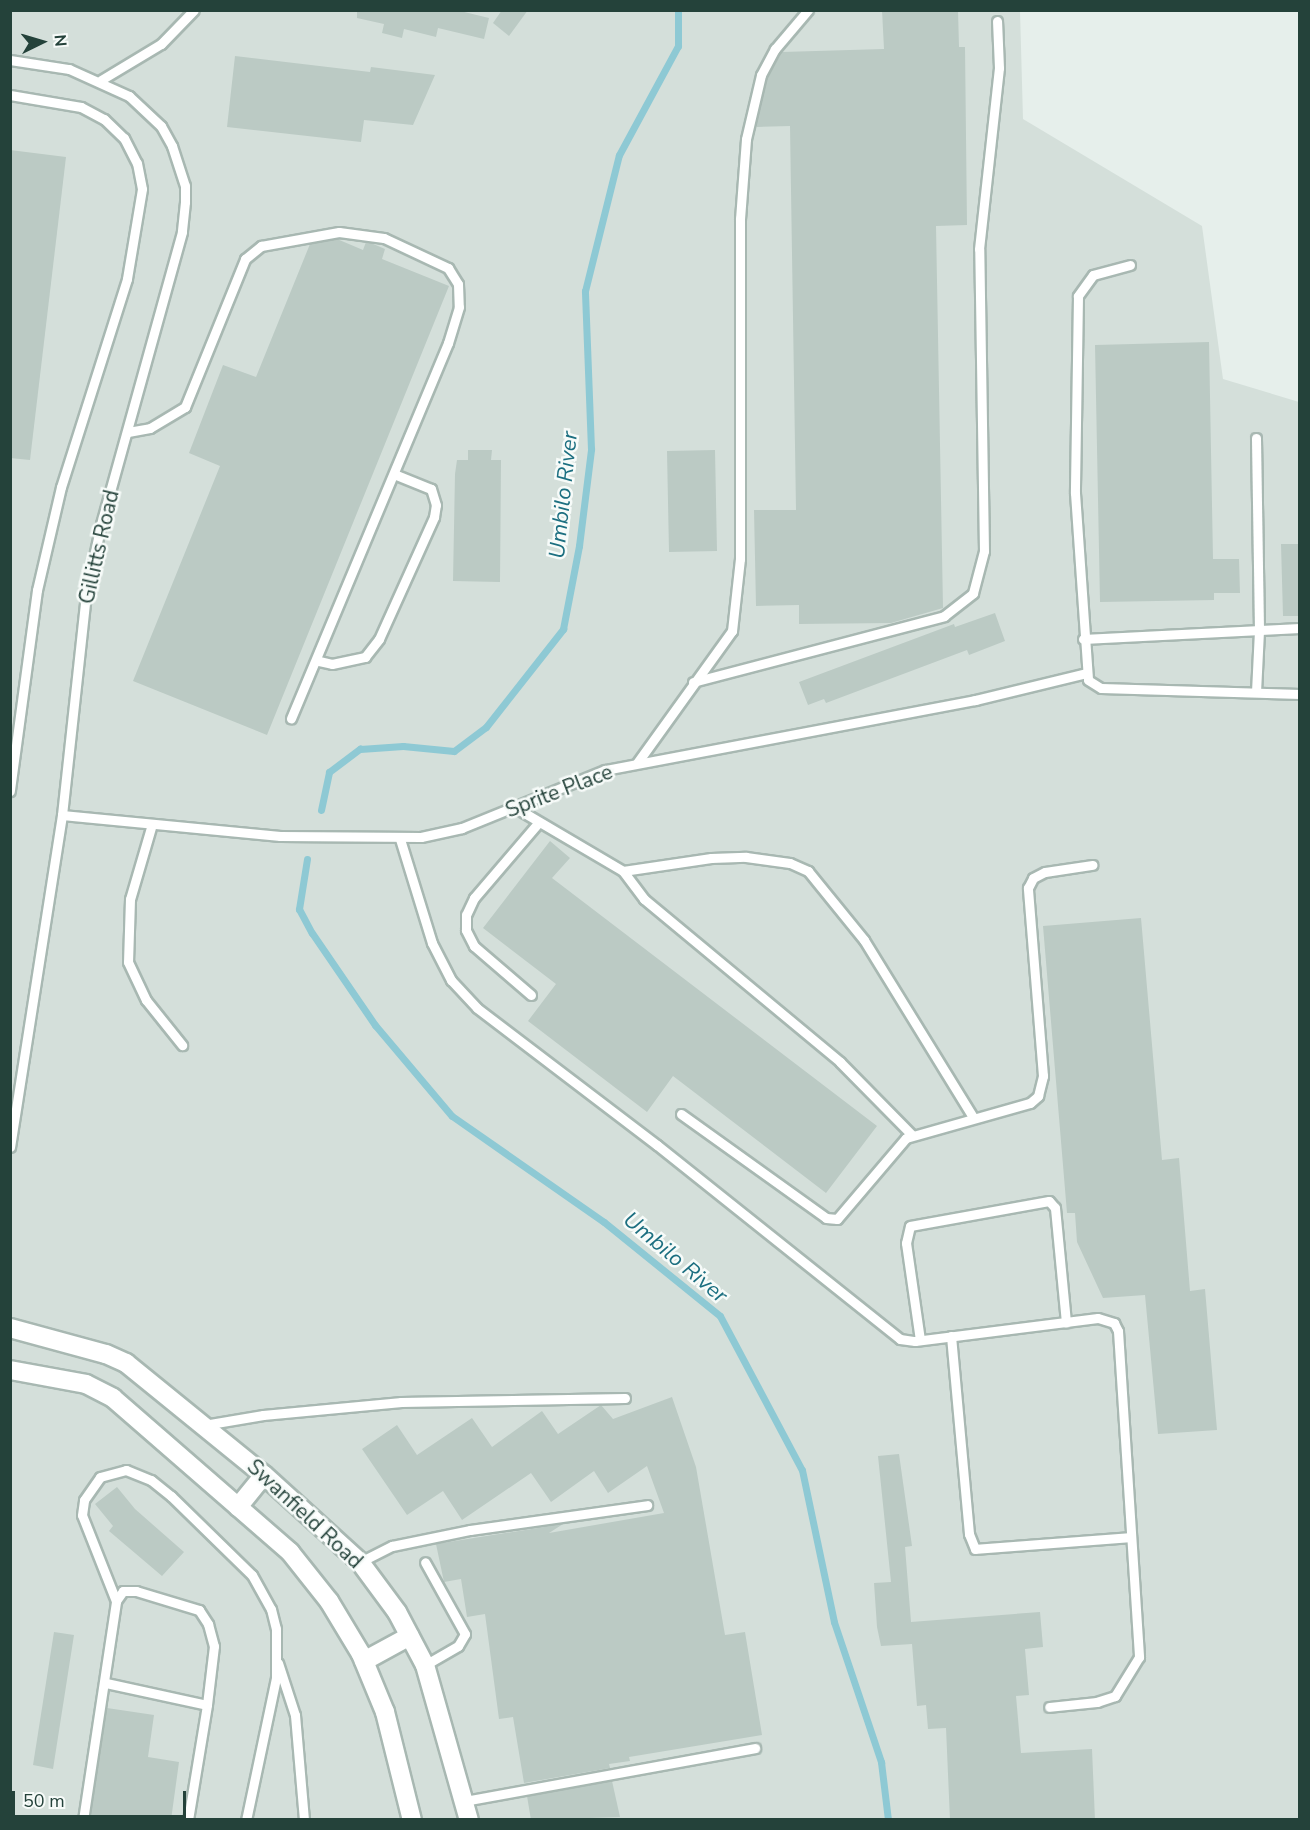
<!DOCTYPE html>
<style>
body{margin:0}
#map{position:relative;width:1310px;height:1830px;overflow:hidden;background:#e6efeb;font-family:"Nunito Sans",sans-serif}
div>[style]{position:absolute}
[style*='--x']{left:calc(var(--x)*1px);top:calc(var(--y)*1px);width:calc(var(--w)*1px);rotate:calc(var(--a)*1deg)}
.built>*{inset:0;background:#d4dfda}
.stream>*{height:7px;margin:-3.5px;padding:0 3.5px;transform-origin:3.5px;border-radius:3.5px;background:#8ec9d4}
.building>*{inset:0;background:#bbcac4}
.roads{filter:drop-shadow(2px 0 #a8b8b2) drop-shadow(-2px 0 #a8b8b2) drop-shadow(0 2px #a8b8b2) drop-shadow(0 -2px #a8b8b2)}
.lane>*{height:9px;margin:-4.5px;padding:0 4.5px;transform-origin:4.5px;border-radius:4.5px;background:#fff}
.street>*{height:18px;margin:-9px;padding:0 9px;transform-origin:9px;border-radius:9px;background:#fff}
span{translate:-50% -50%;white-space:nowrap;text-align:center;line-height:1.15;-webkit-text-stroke:5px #f7fbf9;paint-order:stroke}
.street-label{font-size:21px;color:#24423a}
.water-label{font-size:22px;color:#1c6f80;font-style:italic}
.frame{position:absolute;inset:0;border:12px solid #24423a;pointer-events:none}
.north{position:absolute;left:12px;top:12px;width:60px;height:60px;-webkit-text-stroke:4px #f7fbf9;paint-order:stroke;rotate:85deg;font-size:16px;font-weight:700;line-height:24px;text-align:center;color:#24423a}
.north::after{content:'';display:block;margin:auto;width:21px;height:27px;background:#24423a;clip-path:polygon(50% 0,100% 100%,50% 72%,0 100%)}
.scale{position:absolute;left:12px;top:1791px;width:174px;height:27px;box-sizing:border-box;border:3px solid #24423a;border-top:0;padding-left:8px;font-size:18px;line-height:21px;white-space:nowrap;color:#24423a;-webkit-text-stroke:4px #f7fbf9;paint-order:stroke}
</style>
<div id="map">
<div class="built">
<i style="clip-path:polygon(11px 11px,1020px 11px,1023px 119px,1202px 226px,1223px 379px,1299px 402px,1299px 1819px,11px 1820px)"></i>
</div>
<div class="stream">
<i style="--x:321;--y:810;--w:39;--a:-78"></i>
<i style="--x:329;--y:772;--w:39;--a:-37"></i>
<i style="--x:360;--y:749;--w:43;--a:-4"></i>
<i style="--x:403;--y:746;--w:51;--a:5.6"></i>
<i style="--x:454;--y:751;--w:40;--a:-37"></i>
<i style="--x:486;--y:727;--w:125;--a:-51.8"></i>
<i style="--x:563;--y:629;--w:85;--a:-79.1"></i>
<i style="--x:579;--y:546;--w:98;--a:-82.9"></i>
<i style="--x:591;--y:449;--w:158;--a:-92.2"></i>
<i style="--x:585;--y:291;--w:140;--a:-76"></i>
<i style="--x:619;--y:155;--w:124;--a:-61.6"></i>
<i style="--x:678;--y:46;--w:36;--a:-90"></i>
<i style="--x:307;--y:859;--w:51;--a:99.1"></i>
<i style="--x:299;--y:909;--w:27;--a:62"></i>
<i style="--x:312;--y:933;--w:112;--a:55.6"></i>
<i style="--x:375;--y:1025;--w:119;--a:49.8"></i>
<i style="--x:452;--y:1116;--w:185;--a:34.9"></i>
<i style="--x:604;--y:1222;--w:149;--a:39"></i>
<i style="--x:720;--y:1316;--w:174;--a:62"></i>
<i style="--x:802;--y:1470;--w:155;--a:78.1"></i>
<i style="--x:834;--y:1622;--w:148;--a:71.4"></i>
<i style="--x:881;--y:1762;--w:58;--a:83.1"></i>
</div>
<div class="building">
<i style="clip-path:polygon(357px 10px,456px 10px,489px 18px,484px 39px,438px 28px,436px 37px,404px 29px,402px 38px,382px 33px,384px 24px,357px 18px)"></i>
<i style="clip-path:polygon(502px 10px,528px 10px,509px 36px,493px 23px)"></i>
<i style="clip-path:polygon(882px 10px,958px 10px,959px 47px,965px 47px,967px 225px,936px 226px,943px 608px,891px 623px,799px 624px,799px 605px,756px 606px,754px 510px,796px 510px,790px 126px,757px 127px,757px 122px,767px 77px,782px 52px,884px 49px)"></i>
<i style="clip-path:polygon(235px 56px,370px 72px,371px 67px,435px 75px,413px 125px,364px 120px,361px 142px,227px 127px)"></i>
<i style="clip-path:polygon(10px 150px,66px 157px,30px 460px,10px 458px)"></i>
<i style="clip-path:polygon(337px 239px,363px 250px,366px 242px,371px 243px,385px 249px,382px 259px,449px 286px,267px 735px,133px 681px,220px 466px,189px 453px,223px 365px,256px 377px,310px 244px)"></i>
<i style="clip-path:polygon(1209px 342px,1213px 559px,1239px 559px,1240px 593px,1214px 593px,1214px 600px,1100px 602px,1095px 345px)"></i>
<i style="clip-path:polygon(468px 450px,492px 450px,491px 460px,501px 460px,500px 582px,453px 581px,455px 474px,457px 460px,468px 460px)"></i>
<i style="clip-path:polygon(715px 450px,717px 551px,669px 552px,667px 451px)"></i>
<i style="clip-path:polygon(1281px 544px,1299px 544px,1299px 616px,1283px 616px)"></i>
<i style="clip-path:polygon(995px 613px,1005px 641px,969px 655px,967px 650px,826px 703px,824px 699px,808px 705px,799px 682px,954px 624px,955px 627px)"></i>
<i style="clip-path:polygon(550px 841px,570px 858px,552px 878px,877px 1126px,826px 1193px,673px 1076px,647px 1112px,528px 1021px,556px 984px,483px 928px)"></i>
<i style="clip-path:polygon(1141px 918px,1162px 1160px,1179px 1158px,1190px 1291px,1205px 1289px,1217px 1430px,1158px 1434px,1145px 1295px,1103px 1298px,1077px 1242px,1075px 1213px,1067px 1213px,1043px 926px)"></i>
<i style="clip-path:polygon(672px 1397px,696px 1467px,725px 1635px,745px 1632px,762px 1735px,629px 1757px,630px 1761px,609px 1764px,610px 1768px,524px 1783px,513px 1717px,499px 1719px,485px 1614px,467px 1617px,461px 1579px,444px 1582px,436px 1544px,563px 1524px,549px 1533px,664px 1513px,647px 1466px,608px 1493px,594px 1471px,551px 1502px,531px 1473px,462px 1520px,443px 1491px,407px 1515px,362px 1449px,397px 1425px,417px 1455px,472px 1418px,492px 1447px,542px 1411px,558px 1434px,601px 1405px,613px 1419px)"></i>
<i style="clip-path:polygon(899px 1454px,912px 1546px,905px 1547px,911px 1622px,1040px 1612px,1043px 1647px,1025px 1649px,1029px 1695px,1016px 1696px,1021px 1753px,1092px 1749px,1095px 1820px,950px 1820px,946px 1728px,928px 1729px,926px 1705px,917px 1706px,912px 1644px,881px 1646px,877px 1627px,874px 1583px,891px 1582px,878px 1456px)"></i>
<i style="clip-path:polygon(117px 1487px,135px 1509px,184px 1552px,162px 1576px,109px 1531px,113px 1526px,95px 1504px)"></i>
<i style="clip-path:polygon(54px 1632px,74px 1635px,53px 1769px,33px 1765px)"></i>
<i style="clip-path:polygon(107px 1708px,154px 1715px,148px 1757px,179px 1762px,171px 1820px,90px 1820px)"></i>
<i style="clip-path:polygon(612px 1781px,620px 1817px,531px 1820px,527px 1796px)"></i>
</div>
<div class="roads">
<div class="lane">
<i style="--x:10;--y:60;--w:60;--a:8.7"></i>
<i style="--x:69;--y:69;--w:66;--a:24.2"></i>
<i style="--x:129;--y:96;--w:44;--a:43.2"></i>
<i style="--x:161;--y:126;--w:23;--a:61"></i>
<i style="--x:172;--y:146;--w:42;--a:72"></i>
<i style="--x:185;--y:186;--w:16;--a:90"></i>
<i style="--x:185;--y:202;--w:30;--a:96"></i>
<i style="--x:182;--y:232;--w:303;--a:105.5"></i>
<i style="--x:101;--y:524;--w:72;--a:102.1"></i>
<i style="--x:86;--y:594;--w:222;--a:96.2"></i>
<i style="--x:62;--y:815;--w:336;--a:98.9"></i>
<i style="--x:101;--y:80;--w:70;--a:-31"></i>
<i style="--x:161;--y:44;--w:47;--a:-45.9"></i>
<i style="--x:10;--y:95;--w:72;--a:9.6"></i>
<i style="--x:81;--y:107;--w:26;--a:28"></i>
<i style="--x:104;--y:119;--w:28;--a:44"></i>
<i style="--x:124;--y:138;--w:28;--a:63"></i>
<i style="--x:137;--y:163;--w:26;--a:79"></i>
<i style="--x:142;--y:189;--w:91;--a:99.5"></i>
<i style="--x:127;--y:279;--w:218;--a:107.6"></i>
<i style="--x:61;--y:487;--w:106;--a:103.1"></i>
<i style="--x:37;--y:590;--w:203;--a:97.7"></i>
<i style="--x:1130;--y:265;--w:38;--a:165"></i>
<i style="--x:1093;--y:275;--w:26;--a:126"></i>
<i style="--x:1078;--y:296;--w:197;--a:90.9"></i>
<i style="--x:1075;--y:493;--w:187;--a:86"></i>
<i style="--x:1088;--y:680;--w:15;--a:32"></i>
<i style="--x:1101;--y:688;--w:199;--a:1.7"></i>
<i style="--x:128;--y:432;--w:22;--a:-10"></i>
<i style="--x:150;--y:428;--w:41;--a:-31"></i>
<i style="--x:185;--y:407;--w:160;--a:-67.9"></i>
<i style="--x:245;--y:259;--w:21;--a:-39"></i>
<i style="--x:261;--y:246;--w:79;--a:-10.2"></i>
<i style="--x:339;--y:232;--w:45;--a:7.6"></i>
<i style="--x:384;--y:238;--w:71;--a:25.1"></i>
<i style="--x:448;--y:268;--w:19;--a:58"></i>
<i style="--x:458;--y:284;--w:23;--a:88"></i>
<i style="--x:459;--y:307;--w:38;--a:107"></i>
<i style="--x:448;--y:343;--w:407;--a:112.7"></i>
<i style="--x:1083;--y:639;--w:217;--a:-2.9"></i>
<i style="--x:319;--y:661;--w:13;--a:13"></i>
<i style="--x:332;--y:664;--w:34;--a:-12"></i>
<i style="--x:365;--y:657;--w:23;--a:-52"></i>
<i style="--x:379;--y:639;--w:134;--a:-65.7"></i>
<i style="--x:434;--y:517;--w:12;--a:-81"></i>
<i style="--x:436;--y:505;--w:17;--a:-107"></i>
<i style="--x:431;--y:489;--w:38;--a:-158"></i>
<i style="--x:693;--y:682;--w:260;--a:-14.7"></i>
<i style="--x:944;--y:616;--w:37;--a:-38"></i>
<i style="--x:973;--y:593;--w:43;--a:-75.3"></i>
<i style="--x:984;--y:551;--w:302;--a:-90.9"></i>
<i style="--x:979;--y:249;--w:182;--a:-83.7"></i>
<i style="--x:999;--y:68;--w:47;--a:-92.4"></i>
<i style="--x:1256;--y:692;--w:62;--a:-87.2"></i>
<i style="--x:1259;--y:630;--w:192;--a:-90.9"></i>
<i style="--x:637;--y:763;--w:163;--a:-54.3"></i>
<i style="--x:732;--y:631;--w:72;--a:-83.7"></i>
<i style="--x:740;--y:559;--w:340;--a:-90"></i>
<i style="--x:740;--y:219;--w:80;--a:-85.7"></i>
<i style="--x:746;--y:139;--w:66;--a:-76.8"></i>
<i style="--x:761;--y:75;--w:30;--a:-62"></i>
<i style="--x:775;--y:49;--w:51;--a:-49.8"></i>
<i style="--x:516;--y:808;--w:124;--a:30.5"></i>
<i style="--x:623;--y:871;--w:35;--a:53"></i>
<i style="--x:644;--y:899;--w:255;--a:39.7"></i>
<i style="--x:840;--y:1062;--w:103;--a:45.4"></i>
<i style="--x:62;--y:815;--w:219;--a:5.5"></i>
<i style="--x:280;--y:836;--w:141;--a:0.4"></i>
<i style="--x:421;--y:837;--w:42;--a:-12.4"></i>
<i style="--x:462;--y:828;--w:154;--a:-22.1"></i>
<i style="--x:605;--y:770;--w:377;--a:-10.7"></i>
<i style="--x:975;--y:700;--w:115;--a:-13.6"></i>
<i style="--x:152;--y:824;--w:78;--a:106.3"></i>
<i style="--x:130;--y:899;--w:63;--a:91.8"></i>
<i style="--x:128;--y:962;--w:42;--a:64.7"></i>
<i style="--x:146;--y:1000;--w:58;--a:51.3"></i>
<i style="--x:400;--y:839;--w:109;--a:72.9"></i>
<i style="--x:432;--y:943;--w:42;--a:62.8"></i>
<i style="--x:451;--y:980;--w:38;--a:47"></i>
<i style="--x:477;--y:1008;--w:226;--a:37.3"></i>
<i style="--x:657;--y:1145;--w:311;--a:38.6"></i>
<i style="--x:900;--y:1339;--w:15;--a:8"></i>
<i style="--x:915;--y:1341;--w:184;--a:-7.2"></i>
<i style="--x:1098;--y:1318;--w:17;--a:17"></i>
<i style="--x:1114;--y:1323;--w:9;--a:63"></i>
<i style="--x:1118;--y:1331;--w:327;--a:86.3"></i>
<i style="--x:1139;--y:1657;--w:46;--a:121.6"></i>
<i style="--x:1115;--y:1696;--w:19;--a:162"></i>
<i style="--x:1097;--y:1702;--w:48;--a:174.1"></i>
<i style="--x:623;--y:871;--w:89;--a:-8.4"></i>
<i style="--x:711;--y:858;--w:35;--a:-2"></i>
<i style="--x:746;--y:857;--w:44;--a:7.8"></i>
<i style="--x:790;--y:863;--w:20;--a:24"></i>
<i style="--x:808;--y:871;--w:89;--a:50.9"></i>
<i style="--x:864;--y:940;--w:208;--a:58.4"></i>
<i style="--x:531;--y:995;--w:75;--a:-139.3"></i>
<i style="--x:474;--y:946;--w:18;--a:-117"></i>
<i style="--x:466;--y:930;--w:15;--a:-90"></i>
<i style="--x:466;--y:915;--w:19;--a:-65"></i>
<i style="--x:474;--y:898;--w:100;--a:-49.5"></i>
<i style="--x:681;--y:1114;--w:178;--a:35.6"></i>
<i style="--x:826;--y:1218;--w:11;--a:5"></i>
<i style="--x:837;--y:1219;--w:106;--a:-49.6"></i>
<i style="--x:906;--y:1138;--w:129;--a:-15.8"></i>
<i style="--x:1030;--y:1103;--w:11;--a:-41"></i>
<i style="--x:1038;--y:1096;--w:21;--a:-76"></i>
<i style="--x:1043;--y:1076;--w:189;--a:-94.6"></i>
<i style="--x:1028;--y:888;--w:11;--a:-63"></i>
<i style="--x:1033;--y:878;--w:13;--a:-27"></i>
<i style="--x:1045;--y:872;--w:48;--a:-8.5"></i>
<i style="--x:951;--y:1336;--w:199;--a:84.8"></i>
<i style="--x:969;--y:1534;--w:16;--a:68"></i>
<i style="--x:975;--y:1549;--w:156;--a:-4.4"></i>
<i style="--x:920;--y:1340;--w:98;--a:-98.2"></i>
<i style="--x:906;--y:1243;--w:17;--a:-77"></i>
<i style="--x:910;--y:1226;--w:141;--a:-10.2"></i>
<i style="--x:1049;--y:1201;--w:9;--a:49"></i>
<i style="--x:1055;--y:1208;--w:115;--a:84.5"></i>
<i style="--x:204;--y:1425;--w:60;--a:-9.6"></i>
<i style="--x:263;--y:1415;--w:139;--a:-5.4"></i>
<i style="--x:401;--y:1402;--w:224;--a:-1"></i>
<i style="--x:360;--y:1562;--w:36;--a:-27"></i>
<i style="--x:392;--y:1546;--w:80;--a:-11.6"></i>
<i style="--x:470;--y:1530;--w:179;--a:-8"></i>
<i style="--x:116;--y:1601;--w:92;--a:-111.6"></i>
<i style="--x:82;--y:1515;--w:15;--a:-82"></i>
<i style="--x:84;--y:1500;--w:28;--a:-55"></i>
<i style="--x:100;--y:1477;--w:27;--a:-15"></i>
<i style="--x:126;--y:1470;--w:27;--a:22"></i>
<i style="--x:151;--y:1480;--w:26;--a:39"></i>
<i style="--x:171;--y:1496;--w:113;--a:44.3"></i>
<i style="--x:252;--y:1575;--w:39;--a:61"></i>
<i style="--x:271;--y:1609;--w:21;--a:76"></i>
<i style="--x:276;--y:1629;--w:49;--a:90"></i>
<i style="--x:276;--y:1678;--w:145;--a:101.9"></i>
<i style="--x:278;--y:1663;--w:55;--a:71.9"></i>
<i style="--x:295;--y:1715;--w:105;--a:85.1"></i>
<i style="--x:425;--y:1665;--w:38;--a:-30"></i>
<i style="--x:458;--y:1646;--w:14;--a:-60"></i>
<i style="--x:465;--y:1634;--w:82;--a:-119.1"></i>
<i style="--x:106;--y:1683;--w:103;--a:12.3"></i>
<i style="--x:207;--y:1705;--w:117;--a:99.4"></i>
<i style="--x:464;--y:1801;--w:296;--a:-10.3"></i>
<i style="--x:83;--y:1820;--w:221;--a:-81.4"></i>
<i style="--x:116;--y:1601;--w:12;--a:-55"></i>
<i style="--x:123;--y:1591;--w:13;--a:0"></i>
<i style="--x:136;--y:1591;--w:66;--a:16.8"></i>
<i style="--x:199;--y:1610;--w:17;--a:57"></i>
<i style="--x:208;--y:1624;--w:23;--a:75"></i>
<i style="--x:214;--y:1646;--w:59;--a:96.8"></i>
</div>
<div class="street">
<i style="--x:10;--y:1328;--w:99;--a:15.2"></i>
<i style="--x:106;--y:1354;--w:22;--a:24"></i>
<i style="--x:126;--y:1363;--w:178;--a:39.1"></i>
<i style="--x:264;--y:1475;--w:130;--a:42.2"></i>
<i style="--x:360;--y:1562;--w:62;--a:53.5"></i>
<i style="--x:397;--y:1612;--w:60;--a:62.2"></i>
<i style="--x:425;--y:1665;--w:161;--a:74.2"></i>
<i style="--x:10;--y:1370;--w:77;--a:10.4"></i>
<i style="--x:86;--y:1384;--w:30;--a:27"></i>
<i style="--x:113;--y:1398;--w:235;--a:41"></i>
<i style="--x:290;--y:1552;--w:63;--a:51.5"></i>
<i style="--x:329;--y:1601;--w:62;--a:58.9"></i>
<i style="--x:361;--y:1654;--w:63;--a:67.5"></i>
<i style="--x:385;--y:1712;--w:111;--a:76"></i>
<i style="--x:238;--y:1507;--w:41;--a:-50.9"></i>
<i style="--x:364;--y:1661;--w:52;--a:-28.5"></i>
</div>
</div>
<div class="street-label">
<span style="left:99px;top:547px;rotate:-77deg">Gillitts Road</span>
<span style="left:559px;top:791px;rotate:-21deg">Sprite Place</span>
<span style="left:305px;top:1514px;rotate:43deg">Swanfield Road</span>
</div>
<div class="water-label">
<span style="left:564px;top:495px;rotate:-84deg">Umbilo River</span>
<span style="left:675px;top:1258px;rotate:40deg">Umbilo River</span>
</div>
<div class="frame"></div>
<div class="north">N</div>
<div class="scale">50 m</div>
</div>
